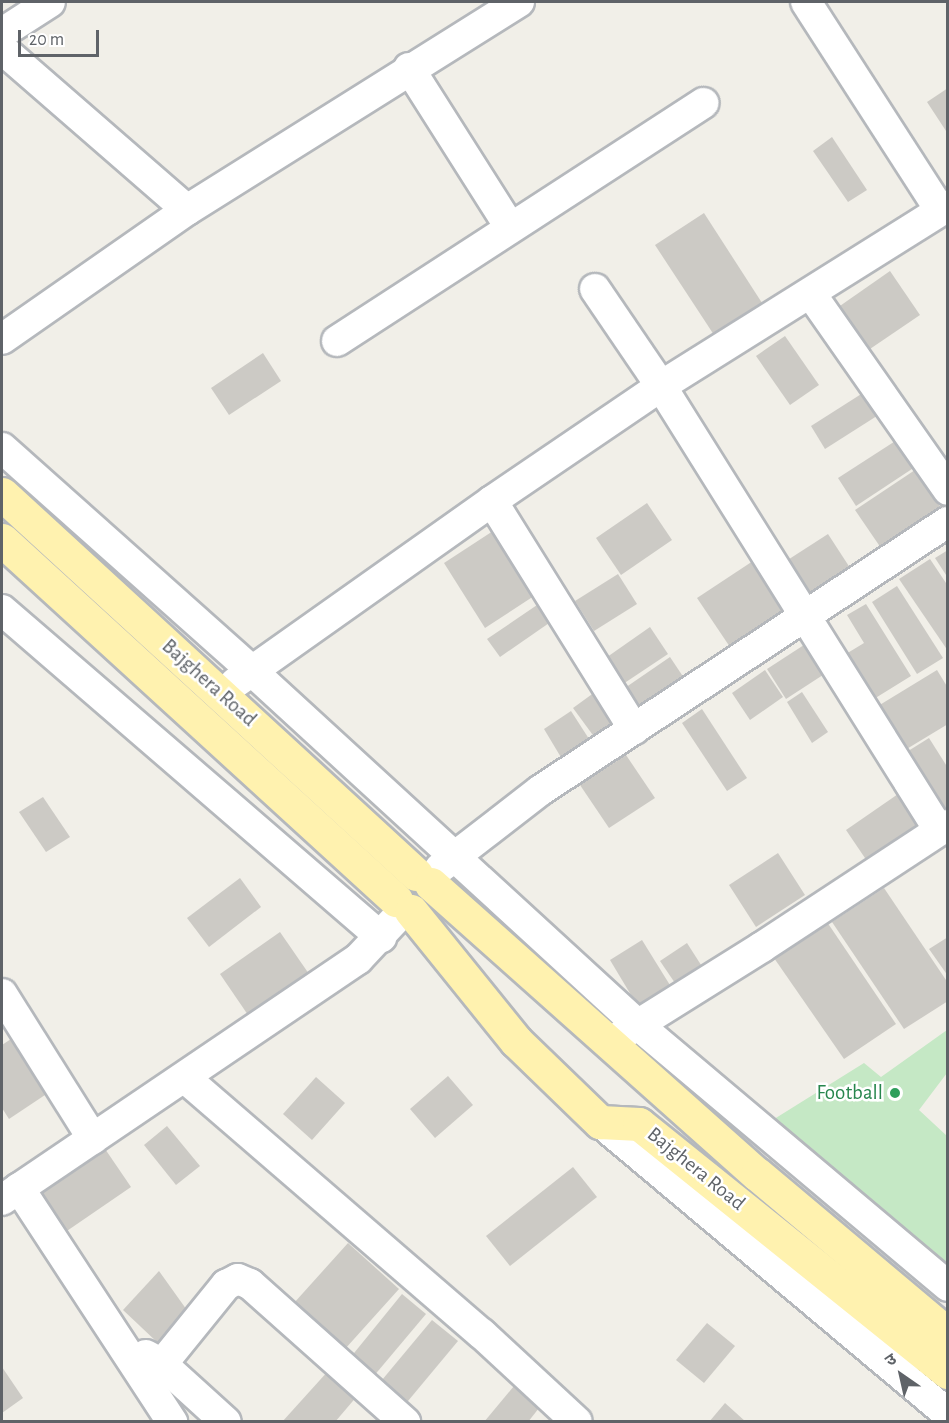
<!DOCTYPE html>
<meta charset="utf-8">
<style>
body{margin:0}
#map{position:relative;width:949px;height:1423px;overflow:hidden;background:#f1efe8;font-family:"Alegreya Sans","Noto Sans Devanagari",sans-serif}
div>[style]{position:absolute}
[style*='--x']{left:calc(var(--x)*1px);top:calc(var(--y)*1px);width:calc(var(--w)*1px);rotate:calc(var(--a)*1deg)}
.green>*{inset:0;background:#c5e8c5}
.building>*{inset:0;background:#cccac5}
.roads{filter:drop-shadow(2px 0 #b5b8bc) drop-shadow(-2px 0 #b5b8bc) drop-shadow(0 2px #b5b8bc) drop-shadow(0 -2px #b5b8bc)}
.minor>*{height:30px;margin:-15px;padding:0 15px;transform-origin:15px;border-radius:15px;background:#fff}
.major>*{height:33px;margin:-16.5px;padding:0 16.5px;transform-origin:16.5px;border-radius:16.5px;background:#fff2af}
.dots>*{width:16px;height:16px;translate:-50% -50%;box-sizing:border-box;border:3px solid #fff;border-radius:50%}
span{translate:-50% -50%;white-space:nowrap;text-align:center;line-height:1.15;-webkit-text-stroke:5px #fff;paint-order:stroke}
.street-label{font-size:21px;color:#5f6368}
.leisure-label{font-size:21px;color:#27864d}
.right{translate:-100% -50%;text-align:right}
.frame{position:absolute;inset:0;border:3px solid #5f6368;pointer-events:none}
.north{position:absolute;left:871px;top:1345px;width:60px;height:60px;-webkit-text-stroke:4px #fff;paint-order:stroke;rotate:326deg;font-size:16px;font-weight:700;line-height:24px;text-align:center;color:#5f6368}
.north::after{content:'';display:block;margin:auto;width:21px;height:27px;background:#5f6368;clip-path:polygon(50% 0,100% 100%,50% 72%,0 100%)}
.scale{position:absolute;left:18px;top:30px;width:81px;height:27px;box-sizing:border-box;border:3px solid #5f6368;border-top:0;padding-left:8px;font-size:18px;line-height:21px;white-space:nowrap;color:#5f6368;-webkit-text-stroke:4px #fff;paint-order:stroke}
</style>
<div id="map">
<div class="green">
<i style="clip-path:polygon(947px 1030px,947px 1073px,919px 1110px,947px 1136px,947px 1271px,771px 1121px,864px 1063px,881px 1077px)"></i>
</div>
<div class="building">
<i style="clip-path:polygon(948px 88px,948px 134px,927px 102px)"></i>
<i style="clip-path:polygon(832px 137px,867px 190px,848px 202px,813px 151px)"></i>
<i style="clip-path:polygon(704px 213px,764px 306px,716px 338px,655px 245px)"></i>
<i style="clip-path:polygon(890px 271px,920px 315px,867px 351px,837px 308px)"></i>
<i style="clip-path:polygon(785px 336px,819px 385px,790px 405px,756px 356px)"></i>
<i style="clip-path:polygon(263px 353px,281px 381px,229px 415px,211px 388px)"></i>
<i style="clip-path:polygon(866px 391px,880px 414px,825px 449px,811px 426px)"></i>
<i style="clip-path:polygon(900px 438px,918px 465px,856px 506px,838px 478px)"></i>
<i style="clip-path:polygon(915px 470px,943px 511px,883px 551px,855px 510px)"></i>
<i style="clip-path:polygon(647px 503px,672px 540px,621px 575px,596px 538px)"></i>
<i style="clip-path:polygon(493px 531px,534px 596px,485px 628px,444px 563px)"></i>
<i style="clip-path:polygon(828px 534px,854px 574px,809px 603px,783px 563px)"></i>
<i style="clip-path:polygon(948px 550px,948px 578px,935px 558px)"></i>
<i style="clip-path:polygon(756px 559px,790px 611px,732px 650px,697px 598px)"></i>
<i style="clip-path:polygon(930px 559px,948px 586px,948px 651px,899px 579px)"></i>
<i style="clip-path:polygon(618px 574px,637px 604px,594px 631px,575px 601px)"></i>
<i style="clip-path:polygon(897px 586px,943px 658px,917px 674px,872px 602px)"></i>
<i style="clip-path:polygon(540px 603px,552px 621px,500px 657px,487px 639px)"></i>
<i style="clip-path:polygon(866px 604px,911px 676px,869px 702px,841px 657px,864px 643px,847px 615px)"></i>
<i style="clip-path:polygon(650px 627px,668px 654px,617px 688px,600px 662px)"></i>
<i style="clip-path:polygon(807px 643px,826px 673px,786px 699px,767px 669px)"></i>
<i style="clip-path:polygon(670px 657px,686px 681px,635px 715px,619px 692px)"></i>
<i style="clip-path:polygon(765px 670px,783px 697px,750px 720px,732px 693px)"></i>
<i style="clip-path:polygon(937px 670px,948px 688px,948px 724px,905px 750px,878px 706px)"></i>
<i style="clip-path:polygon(595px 692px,617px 723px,595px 738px,573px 708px)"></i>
<i style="clip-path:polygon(802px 692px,828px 732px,812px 743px,787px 702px)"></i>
<i style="clip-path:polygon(702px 709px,747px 778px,727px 791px,682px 723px)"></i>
<i style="clip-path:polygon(571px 711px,591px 742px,562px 759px,544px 729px)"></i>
<i style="clip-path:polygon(929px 738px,948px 768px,948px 809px,943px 812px,905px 753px)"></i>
<i style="clip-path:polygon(626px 755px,655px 798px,609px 828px,580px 785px)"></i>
<i style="clip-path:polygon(901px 792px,922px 821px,867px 861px,846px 830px)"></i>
<i style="clip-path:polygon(43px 797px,70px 837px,46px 852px,19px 812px)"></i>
<i style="clip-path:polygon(778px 853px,805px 895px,756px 927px,729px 885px)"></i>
<i style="clip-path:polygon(240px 878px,261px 907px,209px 947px,187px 918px)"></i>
<i style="clip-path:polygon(884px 888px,948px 983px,948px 1001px,904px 1029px,832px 922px)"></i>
<i style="clip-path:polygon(827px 922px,896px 1024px,844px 1059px,774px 958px)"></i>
<i style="clip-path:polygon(280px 932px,309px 974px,248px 1015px,220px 974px)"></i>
<i style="clip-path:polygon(948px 937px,948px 976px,929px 949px)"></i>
<i style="clip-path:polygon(642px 940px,673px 990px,640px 1010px,610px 960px)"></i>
<i style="clip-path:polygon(687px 943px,703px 968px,677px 986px,660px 961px)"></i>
<i style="clip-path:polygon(14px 1037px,51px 1091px,9px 1119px,2px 1108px,2px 1045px)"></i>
<i style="clip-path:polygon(448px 1076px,473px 1105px,435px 1138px,410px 1109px)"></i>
<i style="clip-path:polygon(316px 1077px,345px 1103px,312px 1140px,283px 1114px)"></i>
<i style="clip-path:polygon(167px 1126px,200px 1166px,176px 1185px,144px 1145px)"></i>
<i style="clip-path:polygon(101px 1143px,131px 1187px,61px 1235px,31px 1191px)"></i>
<i style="clip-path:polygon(573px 1167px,597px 1197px,510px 1266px,486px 1236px)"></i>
<i style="clip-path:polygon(348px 1243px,399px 1289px,345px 1349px,294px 1303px)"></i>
<i style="clip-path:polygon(159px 1271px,189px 1313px,158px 1343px,123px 1310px)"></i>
<i style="clip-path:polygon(402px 1294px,426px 1314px,373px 1377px,350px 1358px)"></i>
<i style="clip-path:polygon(432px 1320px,458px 1341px,403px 1407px,377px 1386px)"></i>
<i style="clip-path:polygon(707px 1323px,735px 1346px,704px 1383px,676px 1360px)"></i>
<i style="clip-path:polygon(2px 1367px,23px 1398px,2px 1413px)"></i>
<i style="clip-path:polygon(329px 1370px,358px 1395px,335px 1422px,282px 1422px)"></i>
<i style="clip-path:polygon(514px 1386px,539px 1408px,528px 1422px,484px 1422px)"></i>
<i style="clip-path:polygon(725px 1403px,746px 1422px,709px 1422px)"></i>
</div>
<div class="roads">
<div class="minor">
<i style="--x:806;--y:2;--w:247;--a:57.2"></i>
<i style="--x:2;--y:33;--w:57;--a:-32.9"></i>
<i style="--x:2;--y:49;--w:245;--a:41"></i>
<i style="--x:409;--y:68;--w:188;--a:57.6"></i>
<i style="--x:595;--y:289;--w:117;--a:55.8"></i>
<i style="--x:661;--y:386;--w:524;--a:57.95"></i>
<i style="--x:811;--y:294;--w:239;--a:55"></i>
<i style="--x:2;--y:339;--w:226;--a:-34.9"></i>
<i style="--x:187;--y:210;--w:392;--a:-32.1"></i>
<i style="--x:337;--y:341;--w:437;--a:-33"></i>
<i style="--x:2;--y:448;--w:335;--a:41.7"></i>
<i style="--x:252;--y:671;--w:524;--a:42.52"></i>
<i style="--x:638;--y:1025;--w:405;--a:40.1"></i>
<i style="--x:492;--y:501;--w:269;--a:58.1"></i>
<i style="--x:2;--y:610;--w:501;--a:40.79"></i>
<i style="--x:235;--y:683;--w:315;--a:-35.3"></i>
<i style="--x:492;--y:501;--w:204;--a:-34.2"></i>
<i style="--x:661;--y:386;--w:339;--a:-32.1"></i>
<i style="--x:440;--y:868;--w:128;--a:-37.7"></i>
<i style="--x:541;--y:790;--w:487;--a:-33.4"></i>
<i style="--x:2;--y:994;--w:171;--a:57.9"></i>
<i style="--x:623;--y:1034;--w:164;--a:-32"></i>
<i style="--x:762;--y:947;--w:222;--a:-33.3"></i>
<i style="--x:185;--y:1078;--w:392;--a:40.8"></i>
<i style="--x:482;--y:1334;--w:129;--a:42.8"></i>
<i style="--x:600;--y:1122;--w:454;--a:40"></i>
<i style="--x:19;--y:1188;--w:280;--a:56.8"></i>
<i style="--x:2;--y:1200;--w:430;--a:-34.1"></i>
<i style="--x:358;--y:959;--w:69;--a:-46.8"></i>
<i style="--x:146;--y:1355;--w:18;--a:29"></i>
<i style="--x:162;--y:1364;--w:86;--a:42.2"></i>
<i style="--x:162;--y:1364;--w:102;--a:-51"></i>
<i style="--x:226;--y:1285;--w:13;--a:-27"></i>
<i style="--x:238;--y:1279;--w:13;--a:23"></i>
<i style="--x:250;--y:1284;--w:208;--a:41.7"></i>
</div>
<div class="major">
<i style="--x:2;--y:494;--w:562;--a:42.55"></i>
<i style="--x:2;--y:540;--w:534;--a:42.42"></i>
<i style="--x:431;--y:884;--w:436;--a:41.7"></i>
<i style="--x:757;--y:1174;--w:249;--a:40"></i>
<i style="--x:411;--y:911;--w:167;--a:51.1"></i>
<i style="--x:516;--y:1041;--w:117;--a:44"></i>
<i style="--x:600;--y:1122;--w:39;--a:3"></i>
<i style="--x:639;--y:1124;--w:396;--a:38.8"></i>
</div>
</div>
<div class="dots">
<i style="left:895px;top:1093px;background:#2e9e5b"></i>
</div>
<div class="street-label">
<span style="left:209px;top:683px;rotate:42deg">Bajghera Road</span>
<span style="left:696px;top:1169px;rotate:39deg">Bajghera Road</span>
</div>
<div class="leisure-label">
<span class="right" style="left:883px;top:1093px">Football</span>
</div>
<div class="frame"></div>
<div class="north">उ</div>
<div class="scale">20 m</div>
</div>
